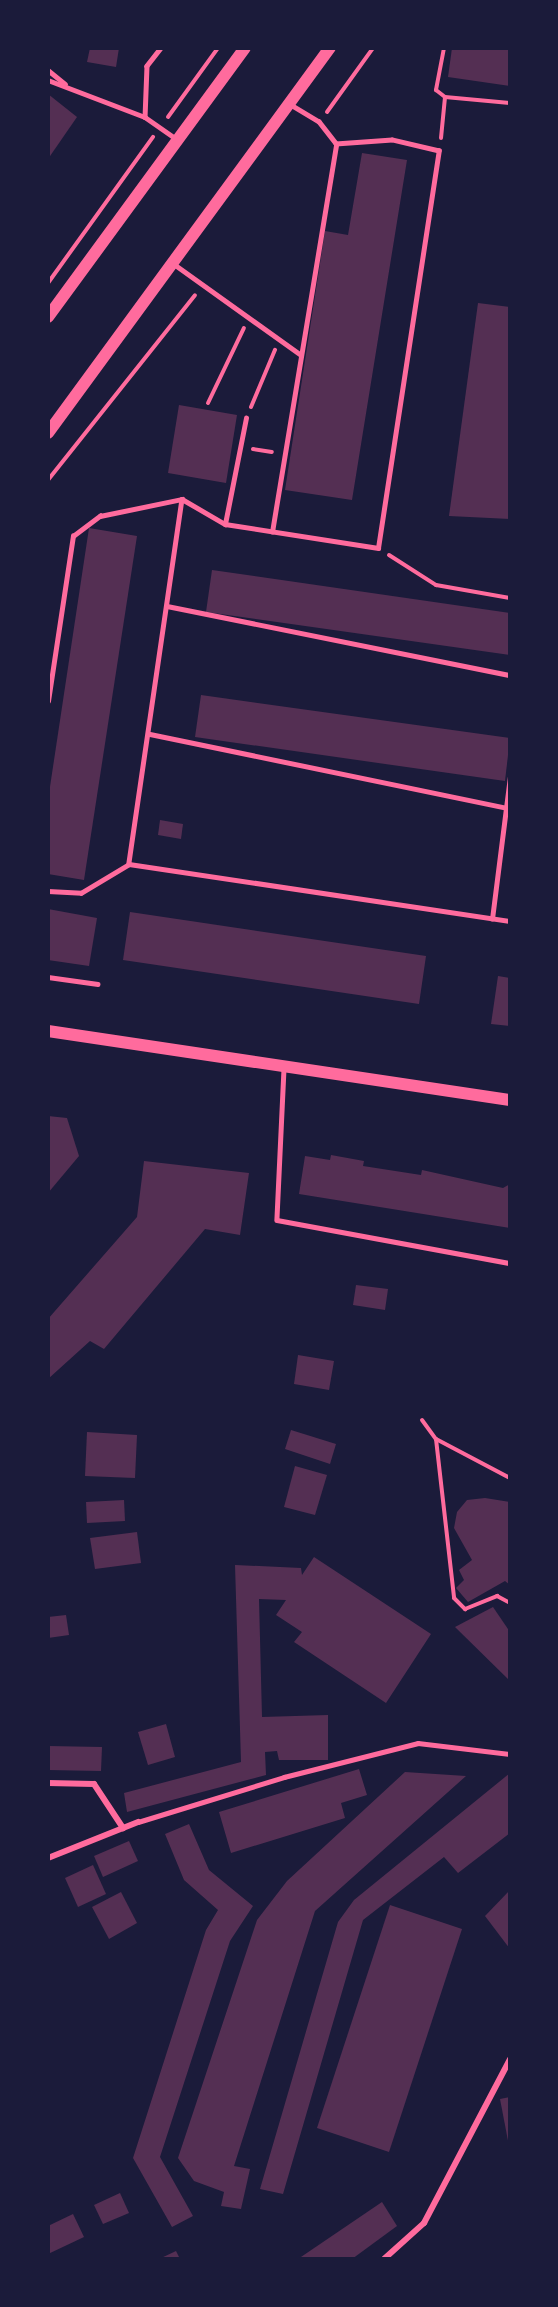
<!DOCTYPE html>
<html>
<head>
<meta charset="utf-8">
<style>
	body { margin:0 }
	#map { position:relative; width:558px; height:2307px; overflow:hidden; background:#1b1b3a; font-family:"Open Sans",sans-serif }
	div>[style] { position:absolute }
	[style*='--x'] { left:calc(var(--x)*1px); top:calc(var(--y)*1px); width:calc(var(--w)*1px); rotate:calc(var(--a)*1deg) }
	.building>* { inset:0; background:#542f53 }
	.path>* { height:4px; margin:-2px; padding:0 2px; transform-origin:2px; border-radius:2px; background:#ff6b9d }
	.service>* { height:4.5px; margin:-2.25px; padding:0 2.25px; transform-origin:2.25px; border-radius:2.25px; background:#ff6b9d }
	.minor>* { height:6px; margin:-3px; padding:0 3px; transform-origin:3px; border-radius:3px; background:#ff6b9d }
	.secondary>* { height:12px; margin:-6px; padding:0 6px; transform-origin:6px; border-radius:6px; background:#ff6b9d }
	span { translate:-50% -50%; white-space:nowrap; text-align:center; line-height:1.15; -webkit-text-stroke:6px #1b1b3a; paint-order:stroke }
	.frame { position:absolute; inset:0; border:50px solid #1b1b3a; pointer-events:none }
</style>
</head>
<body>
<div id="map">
	<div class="building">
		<div style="clip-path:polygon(90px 48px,119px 48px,116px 67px,87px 62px)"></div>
		<div style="clip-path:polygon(452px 48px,510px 48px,510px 86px,448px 77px)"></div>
		<div style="clip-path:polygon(48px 94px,77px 117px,48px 159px)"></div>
		<div style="clip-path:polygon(362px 153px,407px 160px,352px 500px,285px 490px,325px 231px,348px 235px)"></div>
		<div style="clip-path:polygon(478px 303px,510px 307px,510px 519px,449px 516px)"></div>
		<div style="clip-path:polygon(179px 405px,237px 415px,226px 483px,168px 473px)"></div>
		<div style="clip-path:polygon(89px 528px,137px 536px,84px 880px,48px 874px,48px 800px)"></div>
		<div style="clip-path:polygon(212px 570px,510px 613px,510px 655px,206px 612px)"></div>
		<div style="clip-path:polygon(201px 695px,510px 738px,505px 781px,195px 737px)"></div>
		<div style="clip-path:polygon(160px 820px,183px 824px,181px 839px,158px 835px)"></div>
		<div style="clip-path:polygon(48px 909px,97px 918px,89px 966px,48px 960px)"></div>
		<div style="clip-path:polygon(130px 912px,426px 956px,419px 1004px,123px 960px)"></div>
		<div style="clip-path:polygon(498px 976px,510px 978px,510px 1026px,491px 1024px)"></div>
		<div style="clip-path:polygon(48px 1116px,67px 1118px,79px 1156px,48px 1193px)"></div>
		<div style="clip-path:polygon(331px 1155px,364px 1161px,363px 1166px,421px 1175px,422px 1170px,503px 1188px,510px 1184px,510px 1228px,299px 1194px,305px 1156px,330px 1160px)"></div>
		<div style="clip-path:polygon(144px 1161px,249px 1173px,240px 1235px,205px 1229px,104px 1349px,90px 1341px,48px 1379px,48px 1319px,137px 1217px)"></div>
		<div style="clip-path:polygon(356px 1285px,388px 1289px,385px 1310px,353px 1305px)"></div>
		<div style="clip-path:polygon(298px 1355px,334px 1361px,329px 1390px,294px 1384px)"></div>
		<div style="clip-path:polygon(291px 1430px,336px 1444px,330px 1464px,285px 1449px)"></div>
		<div style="clip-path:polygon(87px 1432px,137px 1435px,135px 1478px,85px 1476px)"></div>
		<div style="clip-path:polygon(295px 1466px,327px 1475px,315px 1515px,284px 1507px)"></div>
		<div style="clip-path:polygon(485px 1498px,510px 1502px,510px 1585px,505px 1581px,468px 1602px,456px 1588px,464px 1580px,459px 1570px,472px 1560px,454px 1528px,457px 1512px,467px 1500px)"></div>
		<div style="clip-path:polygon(124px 1500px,125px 1521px,87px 1523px,86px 1502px)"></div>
		<div style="clip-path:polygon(137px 1532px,141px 1563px,95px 1569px,90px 1538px)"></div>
		<div style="clip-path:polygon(314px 1557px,431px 1634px,386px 1703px,294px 1642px,302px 1632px,276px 1615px,286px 1600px,259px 1599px,262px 1717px,328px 1715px,328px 1760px,279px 1760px,277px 1751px,265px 1752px,266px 1775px,127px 1812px,124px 1793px,241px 1762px,235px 1565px,301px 1568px,302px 1575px)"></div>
		<div style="clip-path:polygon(493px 1607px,510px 1632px,510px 1681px,455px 1627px)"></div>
		<div style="clip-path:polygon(66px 1615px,69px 1635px,48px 1638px,48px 1617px)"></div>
		<div style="clip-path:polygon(166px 1724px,175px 1757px,148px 1765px,138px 1732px)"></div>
		<div style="clip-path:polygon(48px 1746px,102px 1747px,101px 1771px,48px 1770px)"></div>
		<div style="clip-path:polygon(359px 1769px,367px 1795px,341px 1803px,345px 1818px,231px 1853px,219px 1812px)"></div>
		<div style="clip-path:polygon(405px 1772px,466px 1776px,315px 1911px,234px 2166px,250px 2169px,241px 2209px,221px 2206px,224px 2192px,194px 2181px,178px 2158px,257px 1920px,287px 1881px)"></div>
		<div style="clip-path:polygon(510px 1773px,510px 1833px,458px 1873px,444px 1857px,363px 1920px,283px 2194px,260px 2189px,338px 1922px,354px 1900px)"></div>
		<div style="clip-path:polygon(189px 1824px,209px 1870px,253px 1906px,230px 1941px,160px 2157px,193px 2216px,172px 2227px,133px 2158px,206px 1930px,218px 1910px,184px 1880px,165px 1834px)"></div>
		<div style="clip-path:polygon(129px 1841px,138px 1861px,103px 1877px,94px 1856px)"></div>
		<div style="clip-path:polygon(93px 1865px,106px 1894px,78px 1907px,65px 1878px)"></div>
		<div style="clip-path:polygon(510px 1890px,510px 1949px,485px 1916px)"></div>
		<div style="clip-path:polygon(121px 1892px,137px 1923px,109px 1939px,92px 1907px)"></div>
		<div style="clip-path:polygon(390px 1905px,462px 1929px,389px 2152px,317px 2128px)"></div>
		<div style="clip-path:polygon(510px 2097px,510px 2146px,509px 2146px,500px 2099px)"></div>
		<div style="clip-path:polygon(120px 2193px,129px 2213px,103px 2224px,94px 2205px)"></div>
		<div style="clip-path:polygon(382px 2202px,397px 2226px,352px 2259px,298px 2259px)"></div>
		<div style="clip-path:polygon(73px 2214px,84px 2237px,48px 2254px,48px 2226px)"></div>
		<div style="clip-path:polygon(176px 2251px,180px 2259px,159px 2259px)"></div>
	</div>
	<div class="path">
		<div style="--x:444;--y:48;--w:43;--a:100.8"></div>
		<div style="--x:436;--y:90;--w:11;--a:38"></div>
		<div style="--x:327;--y:112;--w:79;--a:-54.3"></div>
		<div style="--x:168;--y:117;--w:85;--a:-54.1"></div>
		<div style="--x:441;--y:138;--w:41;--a:-84.4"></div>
		<div style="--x:445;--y:97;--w:65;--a:5.3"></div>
		<div style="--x:48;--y:283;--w:180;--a:-54.3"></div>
		<div style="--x:208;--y:403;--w:83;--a:-64.4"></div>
		<div style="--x:251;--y:407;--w:62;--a:-67.2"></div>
		<div style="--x:253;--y:449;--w:19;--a:9"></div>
		<div style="--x:48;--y:480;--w:236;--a:-51.5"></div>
		<div style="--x:389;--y:555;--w:56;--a:32.6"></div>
		<div style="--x:436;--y:585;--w:75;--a:10"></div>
		<div style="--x:422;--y:1420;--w:24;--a:54"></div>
		<div style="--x:436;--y:1439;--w:84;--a:27.8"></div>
		<div style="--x:436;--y:1439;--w:160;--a:83.5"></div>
		<div style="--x:454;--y:1598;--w:16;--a:45"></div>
		<div style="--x:465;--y:1609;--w:35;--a:-22"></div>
		<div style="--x:497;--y:1596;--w:15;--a:28"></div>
	</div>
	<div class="service">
		<div style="--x:161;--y:48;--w:23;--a:128"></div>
		<div style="--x:147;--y:66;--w:51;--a:92.2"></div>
		<div style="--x:145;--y:117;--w:38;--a:35"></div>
		<div style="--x:48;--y:70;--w:22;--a:39"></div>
		<div style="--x:48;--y:80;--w:104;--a:20.9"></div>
		<div style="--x:174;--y:264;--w:156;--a:35.6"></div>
		<div style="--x:182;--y:499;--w:369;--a:98.3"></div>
		<div style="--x:129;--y:864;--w:385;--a:8.5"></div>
		<div style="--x:225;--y:524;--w:108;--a:-78.8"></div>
		<div style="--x:272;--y:532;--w:393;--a:-80.6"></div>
		<div style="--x:167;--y:606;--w:350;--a:11.4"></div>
		<div style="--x:48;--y:701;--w:167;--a:-81.4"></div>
		<div style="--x:73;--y:536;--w:34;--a:-37"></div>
		<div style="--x:100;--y:516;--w:84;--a:-11.7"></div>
		<div style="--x:182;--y:499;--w:50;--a:30.2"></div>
		<div style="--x:225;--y:524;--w:155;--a:8.9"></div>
		<div style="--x:378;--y:548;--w:402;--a:-81.3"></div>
		<div style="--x:439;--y:151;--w:48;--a:-166.8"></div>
		<div style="--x:392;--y:140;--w:56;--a:175.9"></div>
		<div style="--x:336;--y:144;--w:28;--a:-128"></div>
		<div style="--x:319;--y:122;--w:33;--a:-149"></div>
		<div style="--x:150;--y:734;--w:364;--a:11.7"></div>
		<div style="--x:48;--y:891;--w:33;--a:3"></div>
		<div style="--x:81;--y:893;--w:56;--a:-31.1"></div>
		<div style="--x:492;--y:919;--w:144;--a:-82.8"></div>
		<div style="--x:48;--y:977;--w:50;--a:8"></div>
		<div style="--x:284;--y:1069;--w:151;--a:92.7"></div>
		<div style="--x:277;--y:1220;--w:237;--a:10.5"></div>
		<div style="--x:138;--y:1822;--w:153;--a:-17.1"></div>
		<div style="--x:284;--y:1777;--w:138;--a:-14.2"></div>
		<div style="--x:418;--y:1743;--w:93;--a:6.8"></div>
	</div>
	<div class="minor">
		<div style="--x:48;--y:1783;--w:46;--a:1.2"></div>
		<div style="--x:94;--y:1784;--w:53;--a:56.6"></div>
		<div style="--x:48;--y:1858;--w:97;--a:-21.8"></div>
		<div style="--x:384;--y:2259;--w:54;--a:-42"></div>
		<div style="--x:424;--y:2223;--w:185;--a:-62.3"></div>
	</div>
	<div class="secondary">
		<div style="--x:48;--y:317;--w:333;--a:-53.8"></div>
		<div style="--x:48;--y:433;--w:477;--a:-53.8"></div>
		<div style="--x:48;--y:1031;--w:467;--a:8.5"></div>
	</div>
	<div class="frame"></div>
</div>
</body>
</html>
